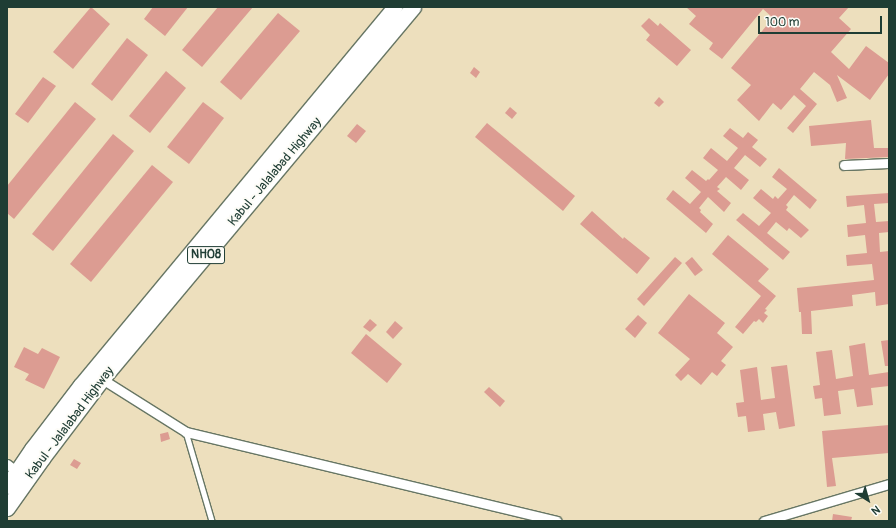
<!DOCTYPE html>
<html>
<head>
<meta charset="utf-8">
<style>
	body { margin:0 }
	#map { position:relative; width:896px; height:528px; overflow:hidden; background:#eddfbd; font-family:Pangolin,sans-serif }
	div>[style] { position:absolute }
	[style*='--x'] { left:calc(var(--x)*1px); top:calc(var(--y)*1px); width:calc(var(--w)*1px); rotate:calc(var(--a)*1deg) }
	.building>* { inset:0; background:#dc9c92 }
	.roads { filter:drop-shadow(1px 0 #677664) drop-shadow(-1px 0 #677664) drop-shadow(0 1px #677664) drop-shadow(0 -1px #677664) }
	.service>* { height:4.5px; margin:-2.25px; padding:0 2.25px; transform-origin:2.25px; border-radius:2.25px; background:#fff }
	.minor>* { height:9px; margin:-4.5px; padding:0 4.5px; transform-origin:4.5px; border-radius:4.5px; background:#fff }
	.trunk>* { height:15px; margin:-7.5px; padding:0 7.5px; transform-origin:7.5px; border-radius:7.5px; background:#fff }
	span { translate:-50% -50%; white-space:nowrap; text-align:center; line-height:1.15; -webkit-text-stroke:4px #fdfcf7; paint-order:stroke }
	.shield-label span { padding:1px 3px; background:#fdfcf7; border:1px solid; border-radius:3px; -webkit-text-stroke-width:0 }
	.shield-label { font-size:12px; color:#1f3d34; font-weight:700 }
	.street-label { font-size:13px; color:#1f3d34 }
	.frame { position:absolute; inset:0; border:8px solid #1f3d34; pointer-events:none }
	.north { position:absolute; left:848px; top:480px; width:40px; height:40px; -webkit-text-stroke:3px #fdfcf7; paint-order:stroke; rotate:143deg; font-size:11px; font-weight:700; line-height:16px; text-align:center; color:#1f3d34 }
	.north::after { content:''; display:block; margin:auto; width:14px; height:18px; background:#1f3d34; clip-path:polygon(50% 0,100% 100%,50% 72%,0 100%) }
	.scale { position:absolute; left:758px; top:16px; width:124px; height:18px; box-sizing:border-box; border:2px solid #1f3d34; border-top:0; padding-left:5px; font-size:12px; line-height:14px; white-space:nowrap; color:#1f3d34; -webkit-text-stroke:3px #fdfcf7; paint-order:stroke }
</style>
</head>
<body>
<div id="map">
	<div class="building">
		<div style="clip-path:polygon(91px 7px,110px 24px,73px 69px,53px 52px)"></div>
		<div style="clip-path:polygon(153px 7px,188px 7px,165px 36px,144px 19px)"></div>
		<div style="clip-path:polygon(218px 7px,253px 7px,202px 67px,182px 50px)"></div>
		<div style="clip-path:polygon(686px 7px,849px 7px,839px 18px,851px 29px,831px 52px,849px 69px,866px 46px,889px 63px,889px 74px,870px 100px,837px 75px,847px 98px,837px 102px,830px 85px,814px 72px,800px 89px,817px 104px,793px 133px,787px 128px,806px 106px,794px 95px,781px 110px,773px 103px,759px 121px,737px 100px,751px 85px,731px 68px,773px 18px,763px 9px,722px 59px,709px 49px,713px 43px,689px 24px,696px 16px)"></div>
		<div style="clip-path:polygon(278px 13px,300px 31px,241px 100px,220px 82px)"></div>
		<div style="clip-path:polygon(649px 18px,658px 26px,660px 23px,691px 50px,677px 66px,646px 40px,650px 35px,641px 26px)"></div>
		<div style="clip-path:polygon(127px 38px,148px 55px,112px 101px,91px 84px)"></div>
		<div style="clip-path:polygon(474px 67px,480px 72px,476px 78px,470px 73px)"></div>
		<div style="clip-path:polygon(166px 71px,186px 88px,150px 133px,129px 116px)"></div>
		<div style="clip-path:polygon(43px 77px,56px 86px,28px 123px,15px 114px)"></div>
		<div style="clip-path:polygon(659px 97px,664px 102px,659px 107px,654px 103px)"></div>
		<div style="clip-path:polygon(75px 102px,96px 119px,14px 219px,7px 213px,7px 186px)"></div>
		<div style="clip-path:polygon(203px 102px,224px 118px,189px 164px,167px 147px)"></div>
		<div style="clip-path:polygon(510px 107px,517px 113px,512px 119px,505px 113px)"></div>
		<div style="clip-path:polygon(871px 120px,874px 148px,889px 148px,889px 157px,845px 159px,846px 143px,811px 146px,809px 126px)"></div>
		<div style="clip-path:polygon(487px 123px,575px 196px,563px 211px,475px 137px)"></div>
		<div style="clip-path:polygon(357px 124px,366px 131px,356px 143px,347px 136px)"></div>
		<div style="clip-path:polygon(730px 128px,743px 138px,748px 132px,758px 140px,752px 147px,767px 159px,760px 167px,745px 155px,734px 168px,749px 180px,741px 190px,726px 177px,717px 187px,720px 189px,717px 191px,731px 203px,724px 212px,708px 197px,699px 208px,701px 210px,700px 212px,713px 224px,706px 233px,666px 199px,673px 190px,690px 204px,701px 192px,685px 178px,692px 170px,706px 181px,708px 179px,709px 180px,718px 170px,703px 158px,711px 148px,727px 161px,738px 148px,723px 136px)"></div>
		<div style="clip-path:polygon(113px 134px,134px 151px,53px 251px,32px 234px)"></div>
		<div style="clip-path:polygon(152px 165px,173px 182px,91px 282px,70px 264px)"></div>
		<div style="clip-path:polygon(779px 168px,817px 200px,810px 209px,794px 195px,786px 205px,788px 207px,786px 210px,809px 230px,801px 238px,789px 228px,787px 231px,776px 222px,767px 233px,790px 252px,783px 260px,736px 220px,743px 213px,759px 226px,771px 213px,753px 198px,761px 189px,773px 199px,775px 196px,778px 199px,787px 189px,772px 177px)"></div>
		<div style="clip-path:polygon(889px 193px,889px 203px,874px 204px,876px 222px,889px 221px,889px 232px,879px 233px,880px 252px,889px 251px,889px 304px,876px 306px,875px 292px,852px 295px,853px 306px,811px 311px,812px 334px,802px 334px,801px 312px,799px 312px,797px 288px,874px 280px,872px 264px,847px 266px,846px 255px,867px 253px,865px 235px,848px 237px,847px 225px,866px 223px,864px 205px,847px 207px,846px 196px)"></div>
		<div style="clip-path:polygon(592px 211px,623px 239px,624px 237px,650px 258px,637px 274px,580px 224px)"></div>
		<div style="clip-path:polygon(728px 235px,769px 269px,758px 281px,776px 296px,765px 309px,767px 310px,764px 313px,768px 316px,763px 323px,759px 319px,756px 322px,754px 321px,743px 334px,735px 327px,761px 296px,712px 254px)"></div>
		<div style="clip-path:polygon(675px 257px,682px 263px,644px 306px,637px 299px)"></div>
		<div style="clip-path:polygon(692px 257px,703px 270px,695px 276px,685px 263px)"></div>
		<div style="clip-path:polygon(689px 294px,725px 323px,717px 333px,733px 347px,721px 361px,726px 365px,717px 376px,712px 372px,701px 385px,688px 374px,681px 381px,675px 375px,690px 359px,658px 333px)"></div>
		<div style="clip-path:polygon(638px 315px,647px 323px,635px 338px,625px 329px)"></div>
		<div style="clip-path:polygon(370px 319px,377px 325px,370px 332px,363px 327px)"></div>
		<div style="clip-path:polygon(395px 321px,403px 328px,393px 339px,386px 332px)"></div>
		<div style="clip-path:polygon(366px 334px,402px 364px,387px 383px,351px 353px)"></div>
		<div style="clip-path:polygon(889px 340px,889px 366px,885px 366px,881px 341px)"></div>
		<div style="clip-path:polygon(865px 343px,869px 375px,889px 372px,889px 386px,871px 388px,873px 405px,857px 407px,854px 389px,838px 391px,841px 414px,824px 416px,822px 398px,815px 399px,813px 386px,820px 385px,816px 352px,832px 350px,836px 379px,853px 376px,849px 346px)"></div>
		<div style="clip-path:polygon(24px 347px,38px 354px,42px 348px,60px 357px,44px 389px,25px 380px,29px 374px,14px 367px)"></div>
		<div style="clip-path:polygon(787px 365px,795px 426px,779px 429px,776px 412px,763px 414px,765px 430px,748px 432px,746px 416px,738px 417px,736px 403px,744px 402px,740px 370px,757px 367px,761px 400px,775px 398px,771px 367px)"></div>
		<div style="clip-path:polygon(489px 387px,505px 401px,500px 407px,484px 392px)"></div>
		<div style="clip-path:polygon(889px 425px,889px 453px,832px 458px,836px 486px,827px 487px,822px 431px)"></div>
		<div style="clip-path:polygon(168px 432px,170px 439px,161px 442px,160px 434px)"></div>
		<div style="clip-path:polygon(74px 459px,81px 463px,77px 469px,70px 465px)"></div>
		<div style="clip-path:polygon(833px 514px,852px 517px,851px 521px,832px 521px)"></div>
	</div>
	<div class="roads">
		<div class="service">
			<div style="--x:186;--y:432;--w:93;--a:73.7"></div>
		</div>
		<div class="minor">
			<div style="--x:844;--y:165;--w:45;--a:-2.5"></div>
			<div style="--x:102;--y:379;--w:99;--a:32.2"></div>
			<div style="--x:186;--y:432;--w:381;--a:13.5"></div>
			<div style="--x:7;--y:464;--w:11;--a:38"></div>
			<div style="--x:764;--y:521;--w:130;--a:-16.5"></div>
		</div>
		<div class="trunk">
			<div style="--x:7;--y:486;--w:45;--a:-56"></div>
			<div style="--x:32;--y:449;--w:81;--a:-52.6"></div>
			<div style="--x:81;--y:385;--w:491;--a:-50.3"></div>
			<div style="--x:7;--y:508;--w:62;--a:-54.8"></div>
			<div style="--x:43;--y:457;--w:98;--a:-52.9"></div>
			<div style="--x:102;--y:379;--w:485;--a:-50.1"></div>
		</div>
	</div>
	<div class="shield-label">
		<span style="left:206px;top:255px">NH08</span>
	</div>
	<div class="street-label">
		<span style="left:275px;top:172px;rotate:-50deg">Kabul - Jalalabad Highway</span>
		<span style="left:70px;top:423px;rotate:-53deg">Kabul - Jalalabad Highway</span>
	</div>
	<div class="frame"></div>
	<div class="north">N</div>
	<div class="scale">100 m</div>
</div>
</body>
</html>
